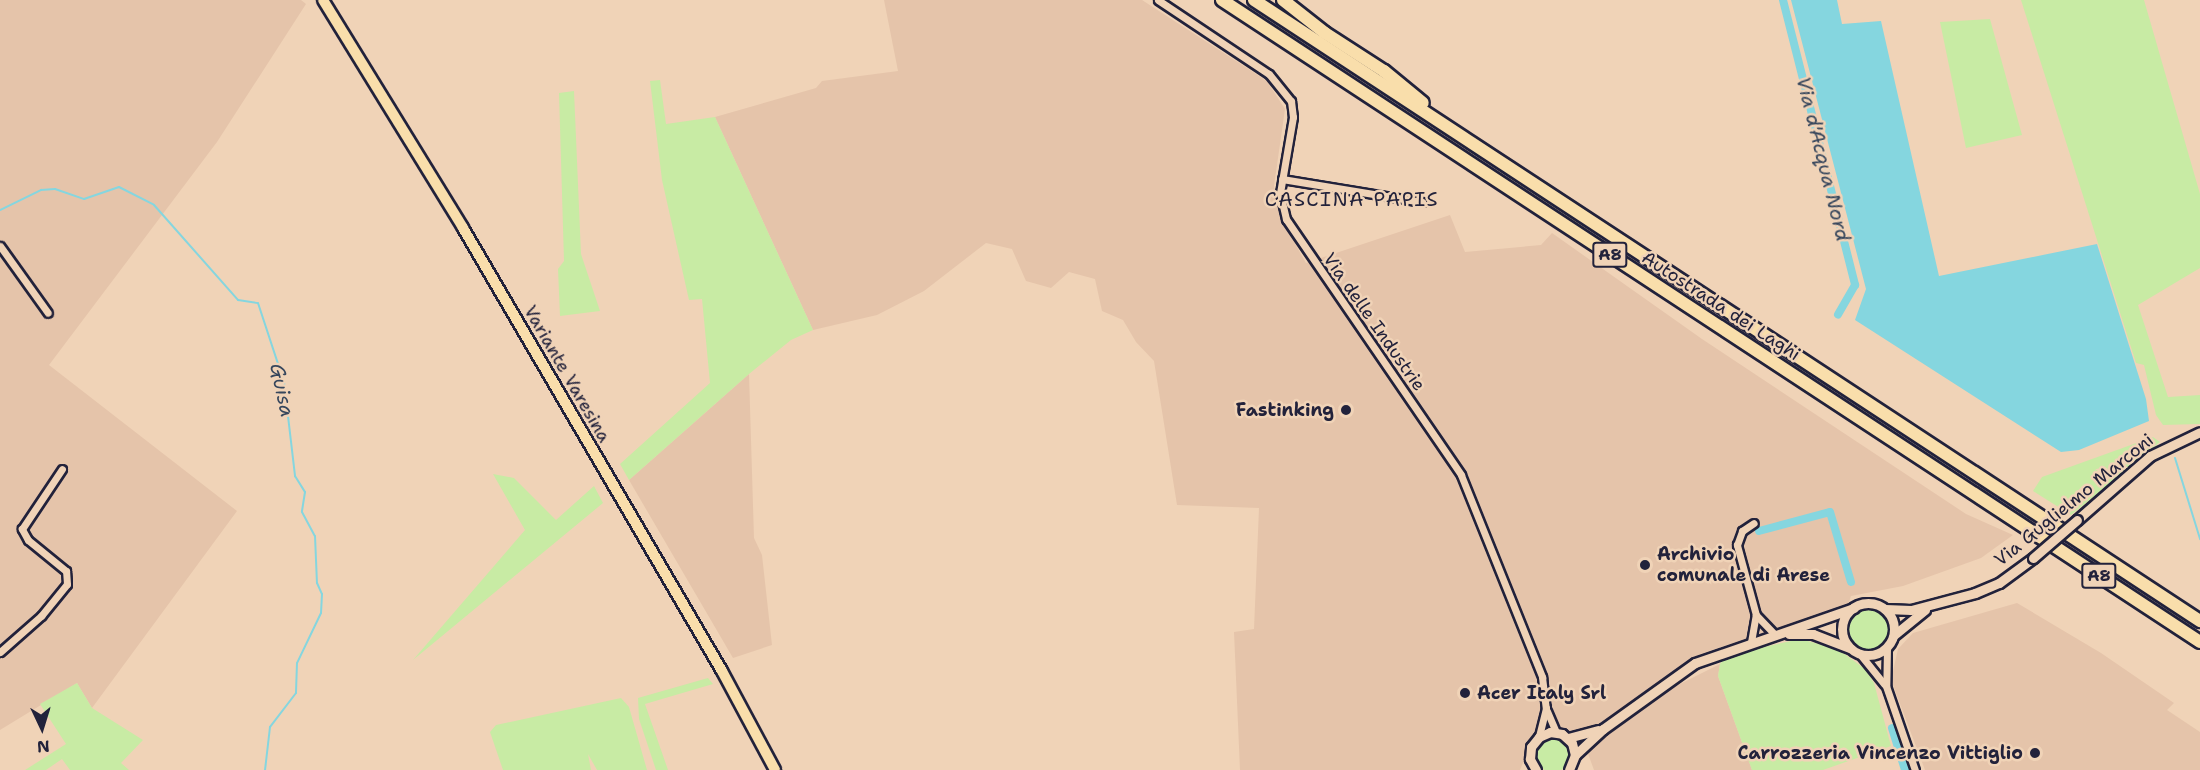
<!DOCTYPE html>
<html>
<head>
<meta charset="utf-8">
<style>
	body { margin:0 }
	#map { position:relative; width:2200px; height:770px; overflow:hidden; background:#f0d3b7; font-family:"Shantell Sans",sans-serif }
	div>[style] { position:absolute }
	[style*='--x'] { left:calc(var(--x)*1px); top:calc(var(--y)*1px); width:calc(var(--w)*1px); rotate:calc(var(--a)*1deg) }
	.built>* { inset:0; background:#e5c4aa }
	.green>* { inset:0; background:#c8eba4 }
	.round { border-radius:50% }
	.water>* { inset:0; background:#85d6df }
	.stream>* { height:2px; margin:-1px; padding:0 1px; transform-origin:1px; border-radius:1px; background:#85d6df }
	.canal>* { height:8px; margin:-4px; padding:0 4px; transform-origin:4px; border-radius:4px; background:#85d6df }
	.roads { filter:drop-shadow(2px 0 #22223b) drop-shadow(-2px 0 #22223b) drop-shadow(0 2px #22223b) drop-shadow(0 -2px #22223b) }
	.street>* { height:7px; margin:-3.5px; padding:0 3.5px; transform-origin:3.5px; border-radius:3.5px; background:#f0d3b7 }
	.secondary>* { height:9px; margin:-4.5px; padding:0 4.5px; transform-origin:4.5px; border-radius:4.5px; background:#f0d3b7 }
	.secondary>.ring { margin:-4.5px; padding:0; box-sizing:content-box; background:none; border:9px solid #f0d3b7; border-radius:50% }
	.primary>* { height:10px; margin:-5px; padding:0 5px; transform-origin:5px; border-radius:5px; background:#f9deab }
	.highway>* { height:12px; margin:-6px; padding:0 6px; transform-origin:6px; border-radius:6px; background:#f9deab }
	.bridges { filter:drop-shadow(2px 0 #22223b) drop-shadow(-2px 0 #22223b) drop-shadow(0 2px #22223b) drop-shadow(0 -2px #22223b) }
	.secondary-bridge>* { height:9px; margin:-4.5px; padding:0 4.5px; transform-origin:4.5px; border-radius:4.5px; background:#f0d3b7 }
	.dots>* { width:16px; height:16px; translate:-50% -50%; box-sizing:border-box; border:3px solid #f0d3b7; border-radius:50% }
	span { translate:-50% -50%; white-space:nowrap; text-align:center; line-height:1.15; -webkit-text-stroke:5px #f0d3b7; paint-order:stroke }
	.shield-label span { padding:2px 4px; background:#f0d3b7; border:2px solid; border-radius:4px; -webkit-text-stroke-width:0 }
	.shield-label { font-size:16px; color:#22223b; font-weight:700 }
	.street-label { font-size:18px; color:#22223b }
	.poi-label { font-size:18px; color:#22223b; font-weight:700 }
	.right { translate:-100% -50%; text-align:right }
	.left { translate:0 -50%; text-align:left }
	.water-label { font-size:20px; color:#36465c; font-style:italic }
	.neighbourhood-label { font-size:20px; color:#22223b; letter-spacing:1.5px }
	.north { position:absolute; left:12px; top:698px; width:60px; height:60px; -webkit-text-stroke:4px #f0d3b7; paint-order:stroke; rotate:176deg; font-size:16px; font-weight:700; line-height:24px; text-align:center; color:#22223b }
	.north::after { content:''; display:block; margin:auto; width:21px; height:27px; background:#22223b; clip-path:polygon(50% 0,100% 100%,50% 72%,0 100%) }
</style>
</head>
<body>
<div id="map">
	<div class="built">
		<div style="clip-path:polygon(0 0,301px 0,306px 4px,217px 142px,49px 365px,237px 511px,92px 708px,77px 683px,0 730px)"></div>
		<div style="clip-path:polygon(884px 0,1142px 0,1267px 81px,1285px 109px,1274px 186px,1281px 219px,1306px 263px,1450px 215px,1465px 252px,1541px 245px,1552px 233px,1702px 339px,1966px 514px,2013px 535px,1981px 558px,1903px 586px,1851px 596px,1848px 605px,1700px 654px,1601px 726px,1569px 734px,1552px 729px,1527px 753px,1520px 770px,1240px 770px,1234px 632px,1254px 629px,1259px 508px,1177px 505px,1154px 361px,1136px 342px,1123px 320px,1102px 311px,1095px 279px,1069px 272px,1051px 288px,1026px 281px,1012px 249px,986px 243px,924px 291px,877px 315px,813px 330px,715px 117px,816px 88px,822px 81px,898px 71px)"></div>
		<div style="clip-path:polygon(749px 374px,754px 538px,762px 555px,772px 645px,733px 658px,629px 480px)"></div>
		<div style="clip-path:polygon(2017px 603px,2101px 653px,2174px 703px,2167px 710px,2200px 732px,2200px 770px,1925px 770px,1891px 680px,1898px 649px,1913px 633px)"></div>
		<div style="clip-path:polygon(1720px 664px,1718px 676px,1752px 770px,1594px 770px,1587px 751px,1609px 732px,1676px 686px)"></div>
	</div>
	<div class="green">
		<div style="clip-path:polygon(2021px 0,2144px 0,2200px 194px,2200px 268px,2138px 305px,2168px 397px,2200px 395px,2200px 424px,2163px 425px,2156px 415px,2144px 365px,2136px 363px)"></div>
		<div style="clip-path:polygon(1990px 19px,2022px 135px,1966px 148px,1940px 22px)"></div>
		<div style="clip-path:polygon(660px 80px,666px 124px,715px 117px,813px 330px,791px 340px,749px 374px,629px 480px,620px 464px,710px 383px,702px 299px,689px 300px,662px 180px,650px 81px)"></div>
		<div style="clip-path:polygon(574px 91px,581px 254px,600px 311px,560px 316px,558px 269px,564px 261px,559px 93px)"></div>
		<div style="clip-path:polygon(2153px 437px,2160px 442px,2071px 515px,2033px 491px,2042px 477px)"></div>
		<div style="clip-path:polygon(493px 474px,514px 478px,556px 520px,594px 486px,603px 503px,413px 660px,525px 530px)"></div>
		<div class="round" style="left:1849px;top:610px;width:40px;height:40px"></div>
		<div style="clip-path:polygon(1800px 639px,1838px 649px,1865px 669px,1874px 683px,1891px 746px,1823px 770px,1752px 770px,1718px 676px,1720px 664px,1727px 655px)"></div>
		<div style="clip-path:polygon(708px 678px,713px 684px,645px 704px,668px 770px,656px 770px,639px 719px,638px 698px)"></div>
		<div style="clip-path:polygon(77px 683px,92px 708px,143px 740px,121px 763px,129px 770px,70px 770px,62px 759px,46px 770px,25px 770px,66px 744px,40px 704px)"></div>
		<div style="clip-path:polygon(621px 698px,629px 707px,647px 770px,597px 770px,588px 754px,591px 770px,503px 770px,490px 732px,496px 725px)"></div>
		<div class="round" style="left:1535px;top:736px;width:36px;height:36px"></div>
	</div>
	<div class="water">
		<div style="clip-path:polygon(1791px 0,1837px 0,1842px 24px,1881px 21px,1939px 276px,2097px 244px,2146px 399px,2149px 421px,2079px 450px,2061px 452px,1855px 320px,1866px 289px)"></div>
	</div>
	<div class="stream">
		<div style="--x:0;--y:210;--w:46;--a:-26"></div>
		<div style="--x:41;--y:190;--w:14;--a:-4"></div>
		<div style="--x:55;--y:189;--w:31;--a:19"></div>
		<div style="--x:84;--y:199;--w:37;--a:-19"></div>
		<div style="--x:119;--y:187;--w:39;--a:27"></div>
		<div style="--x:154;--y:205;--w:127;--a:48.5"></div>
		<div style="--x:238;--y:300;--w:20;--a:9"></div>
		<div style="--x:258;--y:303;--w:83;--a:71.8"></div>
		<div style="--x:284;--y:382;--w:95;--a:83.3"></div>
		<div style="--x:295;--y:476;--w:19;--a:58"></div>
		<div style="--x:305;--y:492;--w:20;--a:99"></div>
		<div style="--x:302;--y:512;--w:27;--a:62"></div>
		<div style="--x:315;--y:536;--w:47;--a:87.6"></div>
		<div style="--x:317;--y:583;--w:12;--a:66"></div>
		<div style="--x:322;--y:594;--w:19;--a:93"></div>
		<div style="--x:321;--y:613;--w:55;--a:115.6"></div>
		<div style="--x:297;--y:663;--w:30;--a:92"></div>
		<div style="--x:296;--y:693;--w:43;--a:127.4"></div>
		<div style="--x:270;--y:727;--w:43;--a:96.6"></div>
		<div style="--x:2175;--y:458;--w:85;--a:72.8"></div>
	</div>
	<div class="canal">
		<div style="--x:1783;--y:0;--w:294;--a:75.8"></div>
		<div style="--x:1855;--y:285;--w:34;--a:120"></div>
		<div style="--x:1759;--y:531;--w:73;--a:-15"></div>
		<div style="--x:1830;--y:512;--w:73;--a:73.3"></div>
		<div style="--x:1892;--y:728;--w:44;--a:72.8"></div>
	</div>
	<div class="roads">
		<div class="street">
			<div style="--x:1158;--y:0;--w:133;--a:33.7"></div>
			<div style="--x:1269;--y:74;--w:35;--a:51"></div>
			<div style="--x:1291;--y:101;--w:16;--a:83"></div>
			<div style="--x:1293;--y:117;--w:77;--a:99.7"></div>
			<div style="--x:1280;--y:193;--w:27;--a:77"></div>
			<div style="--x:1286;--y:219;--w:310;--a:55.6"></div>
			<div style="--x:1461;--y:475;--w:218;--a:68.1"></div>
			<div style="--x:1542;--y:677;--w:31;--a:83"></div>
			<div style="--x:1546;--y:708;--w:30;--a:104"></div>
			<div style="--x:1282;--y:179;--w:142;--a:9.3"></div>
			<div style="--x:0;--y:246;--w:82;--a:54.4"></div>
			<div style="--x:1756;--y:615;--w:28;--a:46"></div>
			<div style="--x:1751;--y:642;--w:27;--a:-80"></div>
			<div style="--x:1756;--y:615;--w:73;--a:-105.2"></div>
			<div style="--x:1737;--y:545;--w:15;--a:-70"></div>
			<div style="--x:1742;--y:531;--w:14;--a:-34"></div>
			<div style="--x:1887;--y:647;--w:39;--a:91"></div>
			<div style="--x:1886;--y:686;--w:89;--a:71"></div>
			<div style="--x:0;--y:652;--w:55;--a:-41.3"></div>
			<div style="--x:41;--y:616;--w:41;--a:-50.9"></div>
			<div style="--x:67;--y:584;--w:13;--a:-94"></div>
			<div style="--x:66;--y:571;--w:49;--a:-140.8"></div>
			<div style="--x:28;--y:540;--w:13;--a:-119"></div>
			<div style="--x:22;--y:529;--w:72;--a:-56.3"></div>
			<div style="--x:1859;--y:653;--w:40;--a:51"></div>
			<div style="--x:1547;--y:711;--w:23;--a:67"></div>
		</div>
		<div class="secondary">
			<div style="--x:2077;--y:520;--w:97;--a:-41.2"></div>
			<div style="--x:2150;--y:456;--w:55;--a:-25.6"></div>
			<div class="ring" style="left:1842px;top:603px;width:43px;height:43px"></div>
			<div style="--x:1885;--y:609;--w:26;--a:2"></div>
			<div style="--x:1911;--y:610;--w:66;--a:-14.9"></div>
			<div style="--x:1975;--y:593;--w:26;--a:-23"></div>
			<div style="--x:1999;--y:583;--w:42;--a:-36.3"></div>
			<div style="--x:1789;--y:634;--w:24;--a:0"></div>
			<div style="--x:1813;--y:634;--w:40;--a:21"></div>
			<div style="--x:1894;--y:635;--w:40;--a:-39"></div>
			<div style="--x:1568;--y:738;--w:31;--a:-15"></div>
			<div style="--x:1575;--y:755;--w:38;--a:-43"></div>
			<div style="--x:1603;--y:729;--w:113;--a:-35.7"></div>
			<div style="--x:1695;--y:663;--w:168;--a:-19.1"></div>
			<div style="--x:1536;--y:770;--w:13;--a:-119"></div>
			<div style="--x:1530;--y:759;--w:12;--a:-85"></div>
			<div style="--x:1531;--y:747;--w:13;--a:-51"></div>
			<div style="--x:1539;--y:737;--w:12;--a:-24"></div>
			<div style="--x:1550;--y:732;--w:12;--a:9"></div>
			<div style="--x:1562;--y:734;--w:13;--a:42"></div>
			<div style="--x:1572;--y:743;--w:12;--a:76"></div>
			<div style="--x:1575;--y:755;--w:16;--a:112"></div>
		</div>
		<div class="primary">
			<div style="--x:323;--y:0;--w:268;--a:58.4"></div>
			<div style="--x:463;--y:228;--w:513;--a:59.69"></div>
			<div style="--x:722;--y:671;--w:112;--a:61.8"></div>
		</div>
		<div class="highway">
			<div style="--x:1222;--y:0;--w:1170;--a:33.28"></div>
			<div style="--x:1254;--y:0;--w:1132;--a:33.28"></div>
			<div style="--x:1283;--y:0;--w:53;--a:38.2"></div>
			<div style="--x:1325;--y:33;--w:70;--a:32.8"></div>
			<div style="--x:1384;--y:71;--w:50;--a:39.4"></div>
		</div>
	</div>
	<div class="bridges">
		<div class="secondary-bridge">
			<div style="--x:2033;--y:558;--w:58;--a:-40.8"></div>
		</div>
	</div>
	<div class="dots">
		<div style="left:1346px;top:410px;background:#22223b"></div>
		<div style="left:1645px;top:565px;background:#22223b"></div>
		<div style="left:1465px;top:693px;background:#22223b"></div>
		<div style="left:2035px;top:753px;background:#22223b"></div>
	</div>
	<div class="shield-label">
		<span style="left:1610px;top:255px">A8</span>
		<span style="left:2099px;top:576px">A8</span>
	</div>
	<div class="street-label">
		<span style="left:1721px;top:306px;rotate:33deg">Autostrada dei Laghi</span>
		<span style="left:1374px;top:322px;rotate:55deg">Via delle Industrie</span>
		<span style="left:567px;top:374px;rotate:60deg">Variante Varesina</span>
		<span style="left:2074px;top:500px;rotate:-39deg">Via Guglielmo Marconi</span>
	</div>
	<div class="poi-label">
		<span class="right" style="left:1334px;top:410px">Fastinking</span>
		<span class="left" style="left:1657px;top:565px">Archivio<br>comunale di Arese</span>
		<span class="left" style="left:1477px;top:693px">Acer Italy Srl</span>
		<span class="right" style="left:2023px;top:753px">Carrozzeria Vincenzo Vittiglio</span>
	</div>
	<div class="water-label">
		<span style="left:1823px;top:159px;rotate:76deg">Via d'Acqua Nord</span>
		<span style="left:282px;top:390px;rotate:78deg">Guisa</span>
	</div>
	<div class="neighbourhood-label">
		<span style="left:1352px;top:199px">CASCINA PAPIS</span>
	</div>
	<div class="north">N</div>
</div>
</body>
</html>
